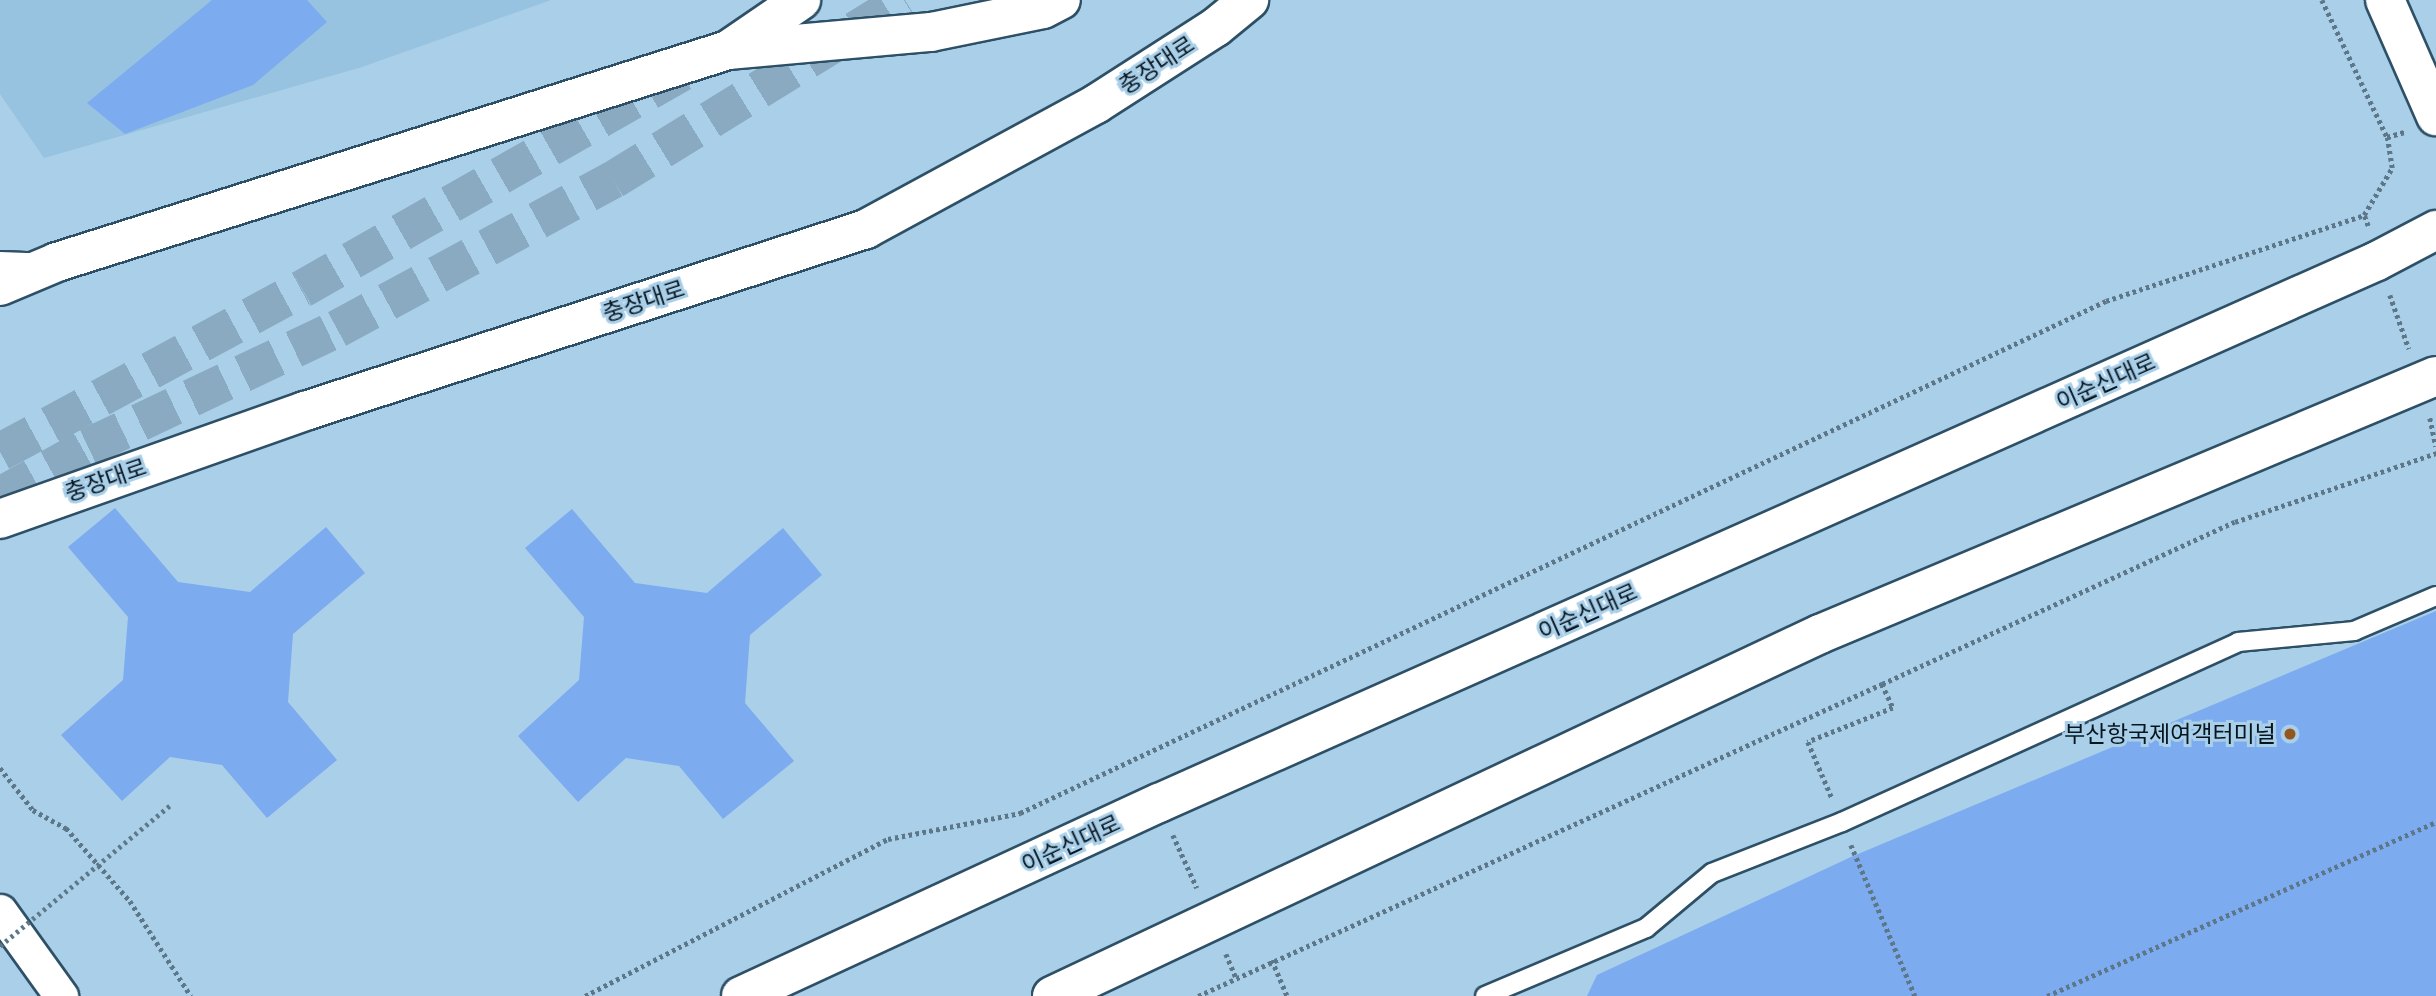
<!DOCTYPE html>
<html>
<head>
<meta charset="utf-8">
<style>
	body { margin:0 }
	#map { position:relative; width:2436px; height:996px; overflow:hidden; background:#a9cfe9; font-family:Montserrat,"Noto Sans KR",sans-serif }
	div>[style] { position:absolute }
	[style*='--x'] { left:calc(var(--x)*1px); top:calc(var(--y)*1px); width:calc(var(--w)*1px); rotate:calc(var(--a)*1deg) }
	.built>* { inset:0; background:#97c3e1 }
	.building>* { inset:0; background:#7dabef }
	.secondary-tunnel>* { height:38px; margin-top:-19px; transform-origin:0; background:repeating-linear-gradient(90deg,#89aac0 0 38px,transparent 0 57px) }
	.path>* { height:4.5px; margin-top:-2.25px; transform-origin:0; background:repeating-linear-gradient(90deg,#5d7789 0 3.5px,transparent 0 7px) }
	.roads { filter:drop-shadow(2px 0 #2e5066) drop-shadow(-2px 0 #2e5066) drop-shadow(0 2px #2e5066) drop-shadow(0 -2px #2e5066) }
	.lane>* { height:18px; margin:-9px; padding:0 9px; transform-origin:9px; border-radius:9px; background:#fff }
	.street>* { height:33px; margin:-16.5px; padding:0 16.5px; transform-origin:16.5px; border-radius:16.5px; background:#fff }
	.secondary>* { height:38px; margin:-19px; padding:0 19px; transform-origin:19px; border-radius:19px; background:#fff }
	.path-bridge>* { height:4.5px; margin-top:-2.25px; transform-origin:0; background:repeating-linear-gradient(90deg,#5d7789 0 3.5px,transparent 0 7px) }
	.dots>* { width:19px; height:19px; translate:-50% -50%; box-sizing:border-box; border:4px solid #a9cfe9; border-radius:50% }
	span { translate:-50% -50%; white-space:nowrap; text-align:center; line-height:1.15; -webkit-text-stroke:6px #a9cfe9; paint-order:stroke }
	.street-label { font-size:23px; color:#07151e }
	.poi-label { font-size:23px; color:#07151e }
	.right { translate:-100% -50%; text-align:right }
</style>
</head>
<body>
<div id="map">
	<div class="built">
		<div style="clip-path:polygon(0 0,551px 0,362px 67px,44px 158px,0 94px)"></div>
	</div>
	<div class="building">
		<div style="clip-path:polygon(212px 0,307px 0,327px 22px,253px 85px,125px 134px,87px 103px)"></div>
		<div style="clip-path:polygon(115px 508px,178px 582px,250px 592px,326px 527px,365px 573px,293px 634px,288px 702px,337px 760px,267px 818px,222px 765px,170px 757px,122px 801px,61px 735px,123px 680px,128px 617px,68px 547px)"></div>
		<div style="clip-path:polygon(572px 509px,635px 583px,707px 593px,783px 528px,822px 575px,750px 635px,745px 703px,794px 761px,723px 819px,679px 766px,626px 758px,578px 802px,518px 736px,579px 680px,584px 617px,525px 548px)"></div>
		<div style="clip-path:polygon(2436px 611px,2436px 996px,1587px 996px,1597px 975px,1851px 857px)"></div>
	</div>
	<div class="secondary-tunnel">
		<div style="--x:0;--y:452;--w:343;--a:-28.4"></div>
		<div style="--x:302;--y:289;--w:438;--a:-29.7"></div>
		<div style="--x:0;--y:496;--w:101;--a:-29.1"></div>
		<div style="--x:88;--y:447;--w:276;--a:-25.4"></div>
		<div style="--x:337;--y:329;--w:314;--a:-28.4"></div>
		<div style="--x:613;--y:180;--w:343;--a:-31.7"></div>
	</div>
	<div class="path">
		<div style="--x:2322;--y:0;--w:152;--a:64.6"></div>
		<div style="--x:2368;--y:226;--w:12;--a:-110"></div>
		<div style="--x:2364;--y:215;--w:55;--a:-59.2"></div>
		<div style="--x:2392;--y:168;--w:31;--a:-99"></div>
		<div style="--x:2387;--y:137;--w:19;--a:-16"></div>
		<div style="--x:2390;--y:295;--w:57;--a:70.6"></div>
		<div style="--x:2430;--y:418;--w:29;--a:78"></div>
		<div style="--x:1882;--y:684;--w:388;--a:-24.7"></div>
		<div style="--x:2235;--y:522;--w:213;--a:-18.9"></div>
		<div style="--x:0;--y:768;--w:53;--a:51.8"></div>
		<div style="--x:33;--y:810;--w:38;--a:29"></div>
		<div style="--x:66;--y:828;--w:97;--a:48.8"></div>
		<div style="--x:130;--y:901;--w:113;--a:57.3"></div>
		<div style="--x:1173;--y:835;--w:58;--a:65.6"></div>
		<div style="--x:1851;--y:845;--w:164;--a:67"></div>
		<div style="--x:1226;--y:954;--w:25;--a:67"></div>
		<div style="--x:1272;--y:960;--w:39;--a:67"></div>
		<div style="--x:585;--y:996;--w:341;--a:-27.4"></div>
		<div style="--x:888;--y:839;--w:135;--a:-11.1"></div>
		<div style="--x:1020;--y:813;--w:1201;--a:-25.24"></div>
		<div style="--x:2106;--y:301;--w:272;--a:-18.4"></div>
		<div style="--x:1198;--y:996;--w:752;--a:-24.52"></div>
		<div style="--x:1882;--y:684;--w:26;--a:65"></div>
		<div style="--x:1893;--y:708;--w:92;--a:158.2"></div>
		<div style="--x:1808;--y:742;--w:61;--a:66.8"></div>
		<div style="--x:2047;--y:996;--w:426;--a:-24.1"></div>
	</div>
	<div class="roads">
		<div class="lane">
			<div style="--x:0;--y:261;--w:33;--a:2"></div>
			<div style="--x:1485;--y:996;--w:175;--a:-22.9"></div>
			<div style="--x:1646;--y:928;--w:86;--a:-39.8"></div>
			<div style="--x:1712;--y:873;--w:140;--a:-21.4"></div>
			<div style="--x:1842;--y:822;--w:435;--a:-24.4"></div>
			<div style="--x:2238;--y:642;--w:117;--a:-5.4"></div>
			<div style="--x:2354;--y:631;--w:89;--a:-23.1"></div>
		</div>
		<div class="street">
			<div style="--x:0;--y:911;--w:105;--a:54.3"></div>
		</div>
		<div class="secondary">
			<div style="--x:2385;--y:0;--w:127;--a:66.3"></div>
			<div style="--x:731;--y:48;--w:85;--a:-34.4"></div>
			<div style="--x:0;--y:286;--w:62;--a:-22.8"></div>
			<div style="--x:57;--y:262;--w:704;--a:-17.53"></div>
			<div style="--x:728;--y:50;--w:204;--a:-5.1"></div>
			<div style="--x:931;--y:32;--w:114;--a:-11.6"></div>
			<div style="--x:1043;--y:9;--w:20;--a:-27"></div>
			<div style="--x:0;--y:519;--w:324;--a:-19.5"></div>
			<div style="--x:305;--y:411;--w:590;--a:-17.97"></div>
			<div style="--x:866;--y:229;--w:262;--a:-28.5"></div>
			<div style="--x:1096;--y:104;--w:143;--a:-32.7"></div>
			<div style="--x:1216;--y:27;--w:43;--a:-39.3"></div>
			<div style="--x:741;--y:996;--w:460;--a:-24.8"></div>
			<div style="--x:1159;--y:803;--w:1333;--a:-23.99"></div>
			<div style="--x:2377;--y:261;--w:67;--a:-27.7"></div>
			<div style="--x:1052;--y:996;--w:849;--a:-25.24"></div>
			<div style="--x:1820;--y:634;--w:668;--a:-22.73"></div>
		</div>
	</div>
	<div class="path-bridge">
		<div style="--x:0;--y:946;--w:224;--a:-39.6"></div>
	</div>
	<div class="dots">
		<div style="left:2290px;top:734px;background:#95561d"></div>
	</div>
	<div class="street-label">
		<span style="left:1157px;top:65px;rotate:-33deg">충장대로</span>
		<span style="left:644px;top:301px;rotate:-18deg">충장대로</span>
		<span style="left:2106px;top:382px;rotate:-24deg">이순신대로</span>
		<span style="left:106px;top:480px;rotate:-19deg">충장대로</span>
		<span style="left:1588px;top:612px;rotate:-24deg">이순신대로</span>
		<span style="left:1071px;top:844px;rotate:-25deg">이순신대로</span>
	</div>
	<div class="poi-label">
		<span class="right" style="left:2276px;top:734px">부산항국제여객터미널</span>
	</div>
</div>
</body>
</html>
